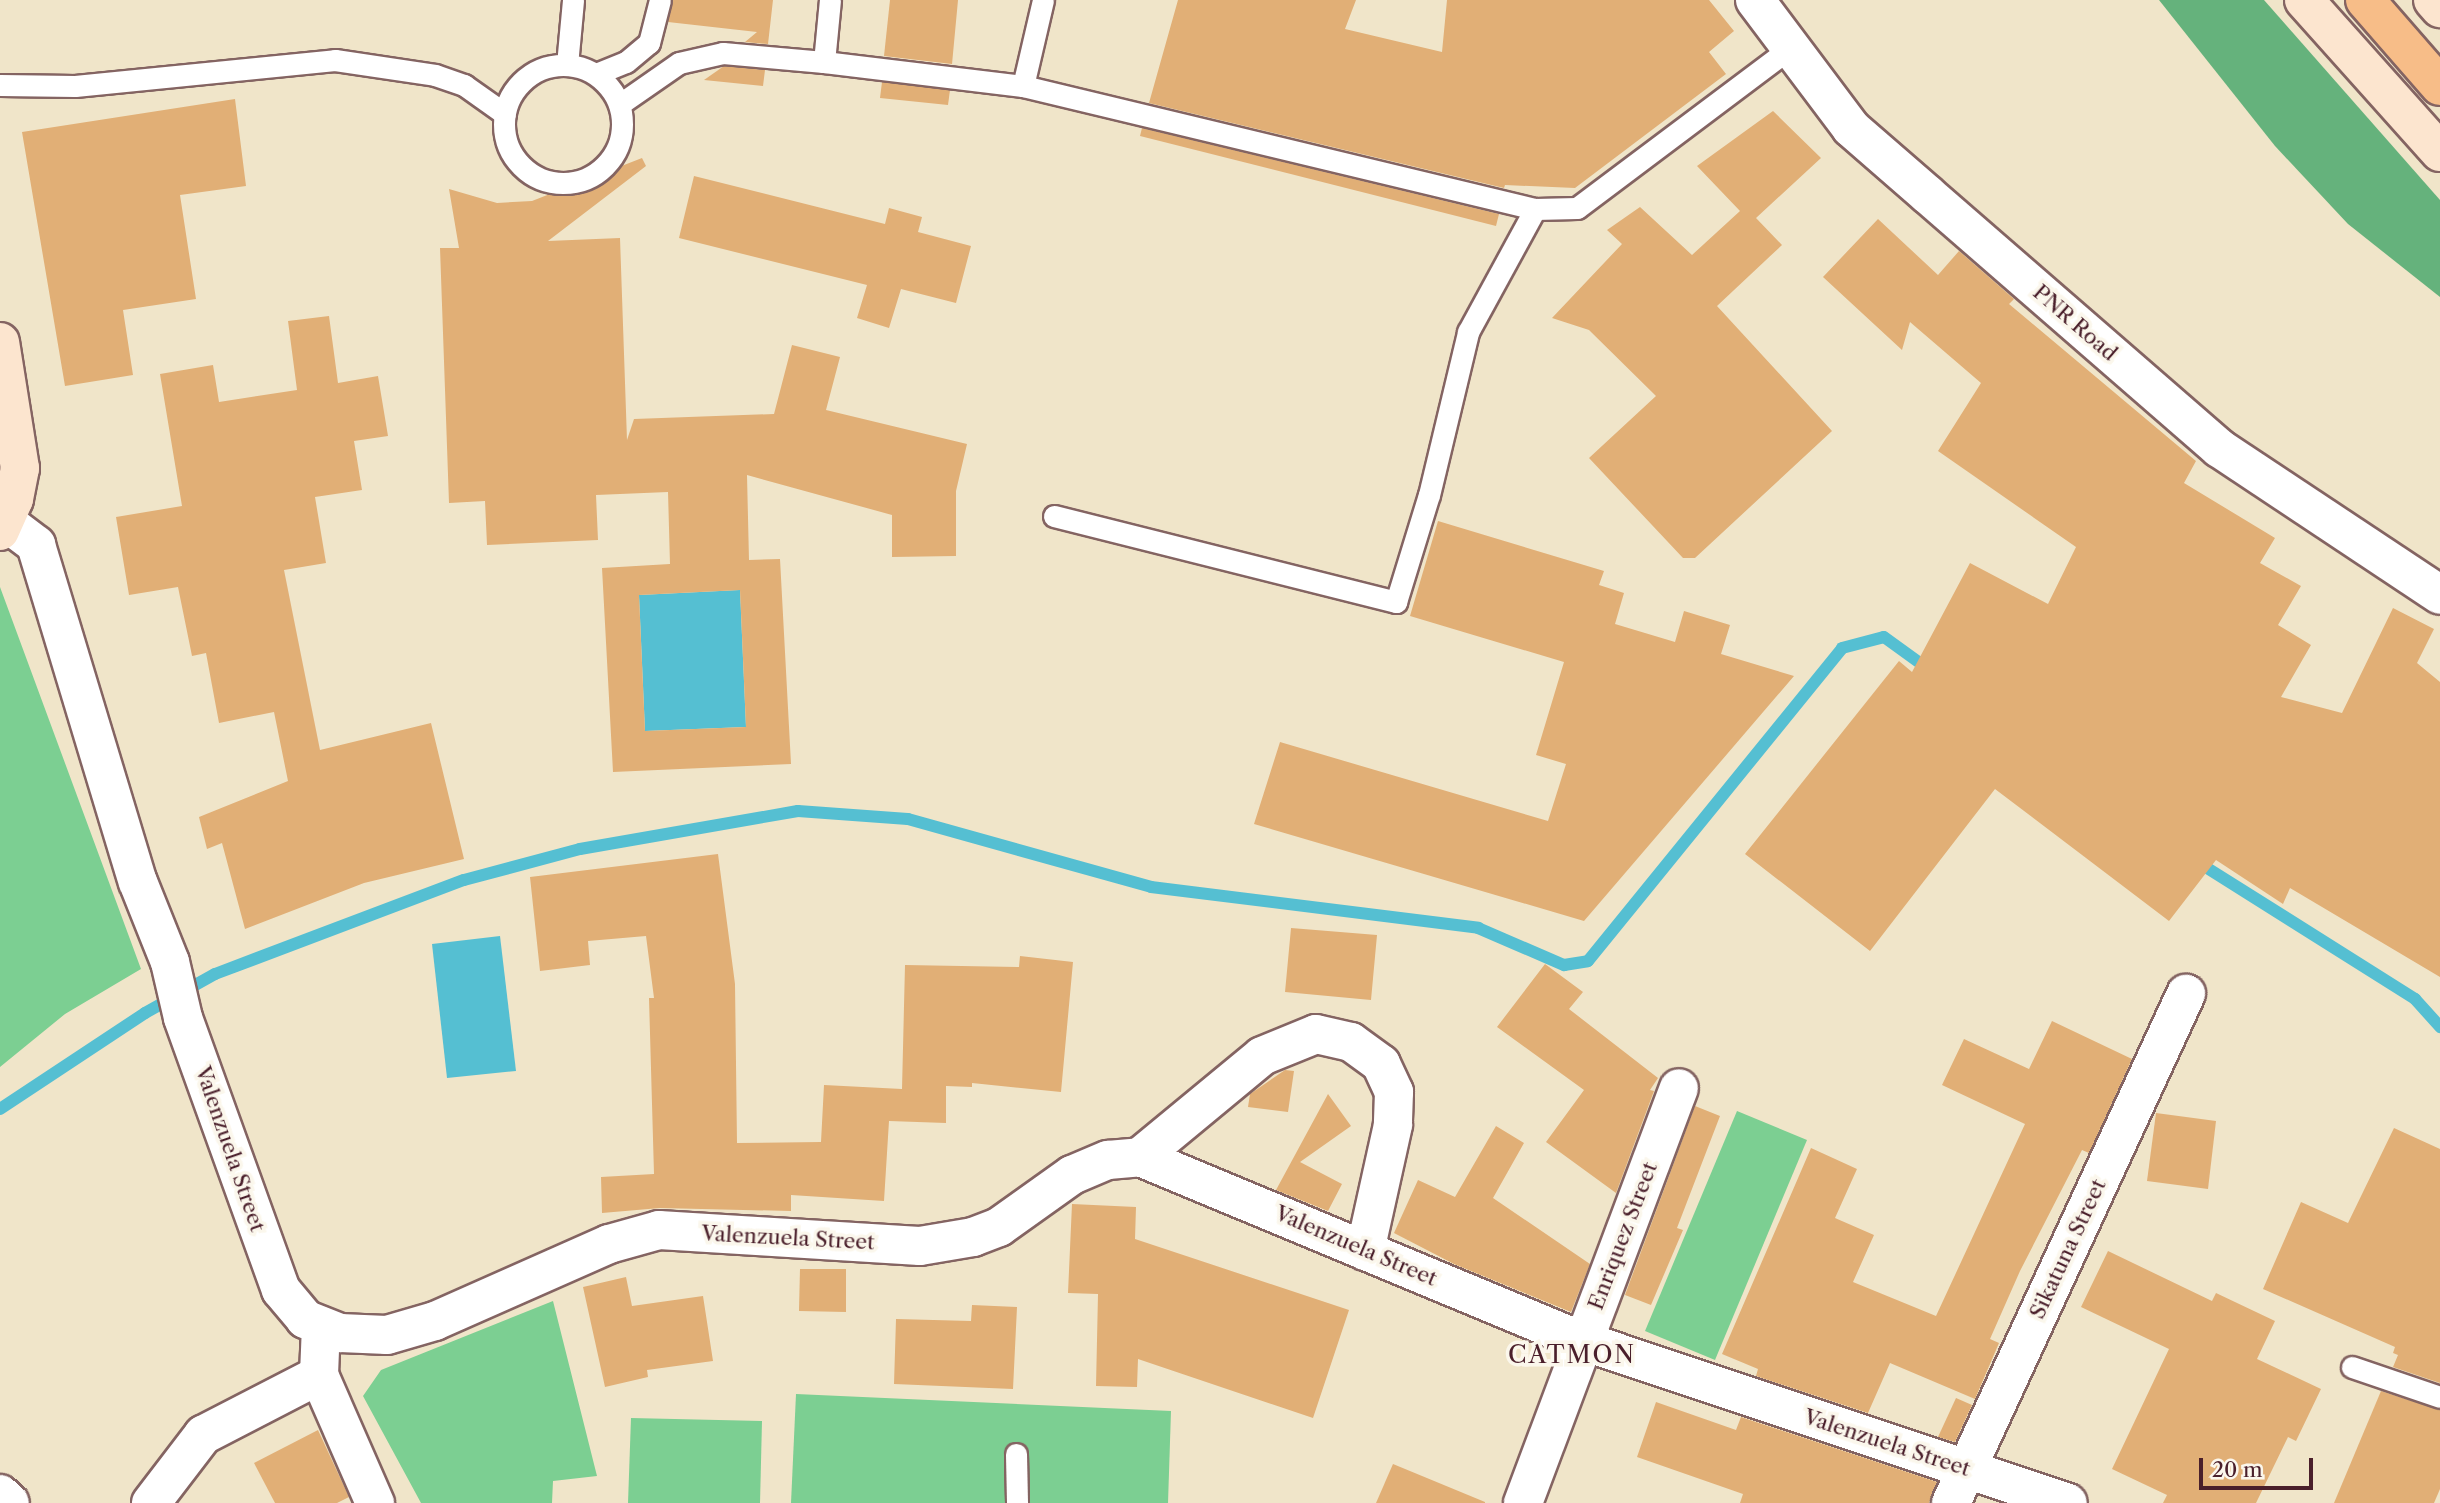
<!DOCTYPE html>
<html>
<head>
<meta charset="utf-8">
<style>
	body { margin:0 }
	#map { position:relative; width:2440px; height:1503px; overflow:hidden; background:#f0e5c9; font-family:"Libre Caslon Text",serif }
	div>[style] { position:absolute }
	[style*='--x'] { left:calc(var(--x)*1px); top:calc(var(--y)*1px); width:calc(var(--w)*1px); rotate:calc(var(--a)*1deg) }
	.green>* { inset:0; background:#7ccf92 }
	.forest>* { inset:0; background:#65b27c }
	.water>* { inset:0; background:#55bfd2 }
	.stream>* { height:12px; margin:-6px; padding:0 6px; transform-origin:6px; border-radius:6px; background:#55bfd2 }
	.building>* { inset:0; background:#e1af76 }
	.roads { filter:drop-shadow(2px 0 #846462) drop-shadow(-2px 0 #846462) drop-shadow(0 2px #846462) drop-shadow(0 -2px #846462) }
	.service>* { height:21px; margin:-10.5px; padding:0 10.5px; transform-origin:10.5px; border-radius:10.5px; background:#fff }
	.service>.ring { margin:-10.5px; padding:0; box-sizing:content-box; background:none; border:21px solid #fff; border-radius:50% }
	.minor>* { height:38px; margin:-19px; padding:0 19px; transform-origin:19px; border-radius:19px; background:#fff }
	.secondary>* { height:38px; margin:-19px; padding:0 19px; transform-origin:19px; border-radius:19px; background:#fce5cf }
	.trunk>* { height:38px; margin:-19px; padding:0 19px; transform-origin:19px; border-radius:19px; background:#f7bd88 }
	span { translate:-50% -50%; white-space:nowrap; text-align:center; line-height:1.15; -webkit-text-stroke:7px #fbf7ec; paint-order:stroke }
	.street-label { font-size:21px; color:#4a1f2b }
	.quarter-label { font-size:24px; color:#4a1f2b; letter-spacing:2px }
	.scale { position:absolute; left:2199px; top:1458px; width:114px; height:32px; box-sizing:border-box; border:4px solid #4a1f2b; border-top:0; padding-left:9px; font-size:21px; line-height:24px; white-space:nowrap; color:#4a1f2b; -webkit-text-stroke:5px #fbf7ec; paint-order:stroke }
</style>
</head>
<body>
<div id="map">
	<div class="green">
		<div style="clip-path:polygon(0 587px,141px 969px,65px 1014px,0 1067px)"></div>
		<div style="clip-path:polygon(1737px 1111px,1807px 1140px,1715px 1360px,1645px 1331px)"></div>
		<div style="clip-path:polygon(553px 1301px,597px 1476px,553px 1481px,552px 1503px,421px 1503px,363px 1396px,381px 1370px)"></div>
		<div style="clip-path:polygon(796px 1394px,1171px 1411px,1168px 1503px,791px 1503px)"></div>
		<div style="clip-path:polygon(631px 1418px,762px 1421px,760px 1503px,628px 1503px)"></div>
	</div>
	<div class="forest">
		<div style="clip-path:polygon(2159px 0,2264px 0,2440px 200px,2440px 297px,2348px 224px,2275px 146px)"></div>
	</div>
	<div class="water">
		<div style="clip-path:polygon(740px 590px,746px 727px,645px 731px,639px 595px)"></div>
		<div style="clip-path:polygon(500px 936px,516px 1071px,447px 1078px,432px 944px)"></div>
	</div>
	<div class="stream">
		<div style="--x:2196;--y:861;--w:259;--a:32.2"></div>
		<div style="--x:2415;--y:999;--w:38;--a:48"></div>
		<div style="--x:0;--y:1109;--w:174;--a:-33.5"></div>
		<div style="--x:145;--y:1013;--w:80;--a:-29.1"></div>
		<div style="--x:215;--y:974;--w:266;--a:-20.7"></div>
		<div style="--x:464;--y:880;--w:120;--a:-15"></div>
		<div style="--x:580;--y:849;--w:221;--a:-9.9"></div>
		<div style="--x:798;--y:811;--w:110;--a:4.2"></div>
		<div style="--x:908;--y:819;--w:252;--a:15.6"></div>
		<div style="--x:1151;--y:887;--w:330;--a:7.1"></div>
		<div style="--x:1478;--y:928;--w:94;--a:23.3"></div>
		<div style="--x:1564;--y:965;--w:24;--a:-9"></div>
		<div style="--x:1588;--y:961;--w:403;--a:-50.9"></div>
		<div style="--x:1842;--y:648;--w:43;--a:-14.7"></div>
		<div style="--x:1884;--y:637;--w:58;--a:35.9"></div>
	</div>
	<div class="building">
		<div style="clip-path:polygon(673px 0,773px 0,768px 44px,745px 42px,757px 32px,668px 22px)"></div>
		<div style="clip-path:polygon(890px 0,958px 0,952px 64px,884px 56px)"></div>
		<div style="clip-path:polygon(1178px 0,1356px 0,1345px 29px,1442px 52px,1447px 0,1709px 0,1734px 31px,1709px 52px,1726px 74px,1575px 188px,1505px 185px,1504px 188px,1149px 103px)"></div>
		<div style="clip-path:polygon(724px 66px,765px 70px,763px 86px,704px 80px)"></div>
		<div style="clip-path:polygon(882px 82px,950px 90px,948px 105px,880px 98px)"></div>
		<div style="clip-path:polygon(235px 99px,246px 186px,180px 195px,196px 299px,123px 310px,133px 375px,65px 386px,22px 132px)"></div>
		<div style="clip-path:polygon(1773px 111px,1821px 158px,1756px 218px,1782px 245px,1717px 306px,1832px 431px,1695px 558px,1683px 558px,1589px 458px,1656px 396px,1589px 330px,1552px 318px,1622px 244px,1607px 230px,1640px 207px,1692px 255px,1740px 211px,1697px 166px)"></div>
		<div style="clip-path:polygon(1142px 128px,1499px 214px,1496px 226px,1140px 136px)"></div>
		<div style="clip-path:polygon(evenodd,642px 158px,646px 166px,548px 241px,620px 238px,627px 440px,634px 419px,774px 414px,792px 345px,840px 357px,826px 410px,967px 444px,956px 491px,956px 556px,892px 557px,892px 515px,747px 475px,749px 560px,780px 559px,791px 764px,613px 772px,602px 568px,670px 564px,668px 492px,596px 495px,598px 540px,487px 545px,485px 501px,449px 503px,440px 248px,459px 248px,449px 189px,497px 203px,532px 201px,642px 158px,740px 590px,746px 727px,645px 731px,639px 595px,740px 590px)"></div>
		<div style="clip-path:polygon(694px 176px,885px 224px,889px 208px,922px 217px,918px 232px,971px 246px,956px 303px,901px 289px,889px 328px,857px 318px,867px 285px,679px 238px)"></div>
		<div style="clip-path:polygon(1878px 219px,1938px 275px,1959px 251px,2014px 299px,2009px 304px,2196px 461px,2184px 483px,2275px 538px,2260px 563px,2301px 586px,2278px 625px,2311px 645px,2281px 697px,2342px 713px,2393px 608px,2434px 629px,2417px 663px,2440px 682px,2440px 977px,2290px 888px,2283px 904px,2216px 860px,2169px 921px,1995px 789px,1870px 951px,1745px 854px,1899px 661px,1912px 672px,1970px 563px,2048px 604px,2076px 547px,1938px 451px,1981px 383px,1910px 322px,1902px 350px,1823px 277px)"></div>
		<div style="clip-path:polygon(329px 316px,338px 383px,378px 376px,388px 436px,354px 441px,362px 490px,315px 497px,326px 563px,284px 570px,320px 750px,431px 723px,464px 859px,364px 883px,245px 929px,222px 843px,207px 849px,199px 817px,288px 781px,274px 712px,219px 723px,206px 653px,192px 656px,178px 587px,129px 595px,116px 517px,182px 506px,160px 374px,213px 365px,219px 402px,297px 390px,288px 321px)"></div>
		<div style="clip-path:polygon(1438px 521px,1604px 571px,1599px 585px,1624px 593px,1615px 624px,1675px 642px,1684px 611px,1730px 625px,1721px 654px,1794px 676px,1584px 921px,1254px 824px,1280px 742px,1548px 821px,1566px 764px,1536px 755px,1564px 662px,1410px 616px)"></div>
		<div style="clip-path:polygon(718px 854px,735px 984px,737px 1143px,821px 1142px,824px 1085px,902px 1089px,905px 965px,1019px 967px,1020px 956px,1073px 962px,1061px 1092px,972px 1083px,972px 1087px,946px 1086px,946px 1123px,889px 1121px,884px 1201px,791px 1195px,791px 1211px,660px 1208px,602px 1213px,601px 1177px,654px 1174px,649px 998px,654px 998px,646px 936px,588px 941px,590px 965px,540px 971px,530px 877px)"></div>
		<div style="clip-path:polygon(1291px 928px,1377px 935px,1371px 1000px,1285px 992px)"></div>
		<div style="clip-path:polygon(1545px 964px,1583px 992px,1569px 1009px,1658px 1078px,1650px 1090px,1654px 1091px,1616px 1193px,1546px 1142px,1584px 1090px,1497px 1027px)"></div>
		<div style="clip-path:polygon(2052px 1021px,2132px 1059px,2089px 1153px,2082px 1150px,2020px 1271px,1990px 1339px,1999px 1343px,1975px 1399px,1890px 1363px,1868px 1413px,1756px 1376px,1758px 1369px,1722px 1354px,1811px 1148px,1857px 1169px,1835px 1218px,1874px 1235px,1853px 1282px,1936px 1316px,2025px 1124px,1942px 1085px,1964px 1039px,2029px 1069px)"></div>
		<div style="clip-path:polygon(1285px 1070px,1294px 1071px,1288px 1112px,1248px 1107px,1250px 1094px)"></div>
		<div style="clip-path:polygon(1328px 1094px,1351px 1126px,1300px 1162px,1342px 1184px,1328px 1211px,1276px 1190px)"></div>
		<div style="clip-path:polygon(1695px 1106px,1720px 1116px,1677px 1228px,1683px 1230px,1651px 1305px,1625px 1295px)"></div>
		<div style="clip-path:polygon(2156px 1113px,2216px 1121px,2208px 1189px,2147px 1181px)"></div>
		<div style="clip-path:polygon(1496px 1126px,1524px 1143px,1493px 1198px,1590px 1264px,1571px 1312px,1454px 1264px,1394px 1233px,1418px 1180px,1455px 1197px)"></div>
		<div style="clip-path:polygon(2394px 1128px,2440px 1149px,2440px 1383px,2393px 1367px,2398px 1355px,2393px 1353px,2395px 1347px,2263px 1289px,2301px 1202px,2348px 1223px)"></div>
		<div style="clip-path:polygon(1072px 1204px,1136px 1207px,1135px 1239px,1349px 1310px,1313px 1418px,1138px 1359px,1137px 1387px,1096px 1386px,1098px 1294px,1068px 1293px)"></div>
		<div style="clip-path:polygon(2108px 1251px,2212px 1301px,2216px 1293px,2275px 1321px,2257px 1359px,2321px 1389px,2296px 1441px,2288px 1437px,2256px 1503px,2163px 1503px,2167px 1495px,2112px 1469px,2169px 1349px,2081px 1307px)"></div>
		<div style="clip-path:polygon(800px 1269px,846px 1269px,846px 1312px,799px 1311px)"></div>
		<div style="clip-path:polygon(626px 1277px,632px 1306px,703px 1296px,713px 1361px,647px 1370px,648px 1377px,605px 1387px,583px 1287px)"></div>
		<div style="clip-path:polygon(972px 1305px,1017px 1307px,1013px 1389px,894px 1384px,896px 1319px,971px 1321px)"></div>
		<div style="clip-path:polygon(2381px 1391px,2440px 1410px,2440px 1489px,2434px 1503px,2334px 1503px)"></div>
		<div style="clip-path:polygon(1956px 1398px,1972px 1405px,1955px 1442px,1938px 1437px)"></div>
		<div style="clip-path:polygon(1656px 1402px,1736px 1430px,1741px 1417px,1937px 1482px,1929px 1503px,1740px 1503px,1743px 1494px,1637px 1457px)"></div>
		<div style="clip-path:polygon(318px 1430px,349px 1497px,337px 1503px,275px 1503px,254px 1463px)"></div>
		<div style="clip-path:polygon(1393px 1464px,1485px 1502px,1485px 1503px,1376px 1503px)"></div>
	</div>
	<div class="roads">
		<div class="service">
			<div style="--x:824;--y:62;--w:62;--a:-84.5"></div>
			<div class="ring" style="left:504px;top:65px;width:97px;height:97px"></div>
			<div style="--x:567;--y:65;--w:65;--a:-84.7"></div>
			<div style="--x:596;--y:74;--w:32;--a:-22"></div>
			<div style="--x:626;--y:62;--w:30;--a:-40"></div>
			<div style="--x:649;--y:43;--w:44;--a:-75.7"></div>
			<div style="--x:0;--y:85;--w:75;--a:0.8"></div>
			<div style="--x:75;--y:86;--w:261;--a:-5.7"></div>
			<div style="--x:335;--y:60;--w:101;--a:8.5"></div>
			<div style="--x:435;--y:75;--w:31;--a:19"></div>
			<div style="--x:464;--y:85;--w:50;--a:35.3"></div>
			<div style="--x:1023;--y:86;--w:88;--a:-76.9"></div>
			<div style="--x:620;--y:104;--w:72;--a:-34.8"></div>
			<div style="--x:679;--y:63;--w:45;--a:-12.8"></div>
			<div style="--x:723;--y:53;--w:101;--a:5.1"></div>
			<div style="--x:824;--y:62;--w:200;--a:6.9"></div>
			<div style="--x:1023;--y:86;--w:527;--a:13.51"></div>
			<div style="--x:1535;--y:209;--w:42;--a:-1.4"></div>
			<div style="--x:1577;--y:208;--w:265;--a:-36.9"></div>
			<div style="--x:1054;--y:516;--w:353;--a:14.1"></div>
			<div style="--x:1396;--y:602;--w:112;--a:-72.9"></div>
			<div style="--x:1429;--y:495;--w:168;--a:-76.5"></div>
			<div style="--x:1468;--y:332;--w:140;--a:-61.4"></div>
			<div style="--x:2352;--y:1367;--w:93;--a:18.8"></div>
			<div style="--x:1016;--y:1454;--w:49;--a:88.8"></div>
		</div>
		<div class="minor">
			<div style="--x:1755;--y:0;--w:160;--a:53.1"></div>
			<div style="--x:1851;--y:128;--w:102;--a:41"></div>
			<div style="--x:1928;--y:195;--w:386;--a:41"></div>
			<div style="--x:2219;--y:448;--w:265;--a:33.6"></div>
			<div style="--x:6;--y:522;--w:38;--a:37"></div>
			<div style="--x:36;--y:545;--w:352;--a:73.2"></div>
			<div style="--x:138;--y:882;--w:86;--a:68.2"></div>
			<div style="--x:170;--y:962;--w:57;--a:76.9"></div>
			<div style="--x:183;--y:1018;--w:289;--a:70.2"></div>
			<div style="--x:281;--y:1290;--w:38;--a:50"></div>
			<div style="--x:305;--y:1319;--w:38;--a:22"></div>
			<div style="--x:340;--y:1333;--w:47;--a:2.4"></div>
			<div style="--x:387;--y:1335;--w:50;--a:-16.3"></div>
			<div style="--x:435;--y:1321;--w:190;--a:-23.9"></div>
			<div style="--x:609;--y:1244;--w:52;--a:-15.6"></div>
			<div style="--x:659;--y:1230;--w:261;--a:3.5"></div>
			<div style="--x:920;--y:1246;--w:54;--a:-9.6"></div>
			<div style="--x:973;--y:1237;--w:28;--a:-21"></div>
			<div style="--x:999;--y:1227;--w:90;--a:-35.5"></div>
			<div style="--x:1072;--y:1175;--w:39;--a:-23"></div>
			<div style="--x:1108;--y:1160;--w:32;--a:-5"></div>
			<div style="--x:1140;--y:1157;--w:480;--a:22.6"></div>
			<div style="--x:1583;--y:1341;--w:511;--a:18.47"></div>
			<div style="--x:1140;--y:1157;--w:158;--a:-39.6"></div>
			<div style="--x:1262;--y:1056;--w:58;--a:-22.2"></div>
			<div style="--x:1316;--y:1034;--w:36;--a:13"></div>
			<div style="--x:1351;--y:1042;--w:37;--a:36"></div>
			<div style="--x:1381;--y:1064;--w:31;--a:65"></div>
			<div style="--x:1394;--y:1092;--w:33;--a:92"></div>
			<div style="--x:1393;--y:1125;--w:129;--a:102.5"></div>
			<div style="--x:319;--y:1375;--w:140;--a:66.4"></div>
			<div style="--x:0;--y:1494;--w:13;--a:42"></div>
			<div style="--x:151;--y:1503;--w:86;--a:-52.6"></div>
			<div style="--x:203;--y:1435;--w:131;--a:-27.3"></div>
			<div style="--x:319;--y:1375;--w:49;--a:-87.7"></div>
			<div style="--x:1523;--y:1503;--w:443;--a:-69.4"></div>
			<div style="--x:1951;--y:1503;--w:561;--a:-65.22"></div>
		</div>
		<div class="secondary">
			<div style="--x:2304;--y:0;--w:204;--a:48.2"></div>
			<div style="--x:2433;--y:0;--w:11;--a:49"></div>
			<div style="--x:0;--y:342;--w:128;--a:81"></div>
			<div style="--x:20;--y:468;--w:32;--a:101"></div>
			<div style="--x:14;--y:499;--w:35;--a:114"></div>
		</div>
		<div class="trunk">
			<div style="--x:2365;--y:0;--w:114;--a:48.9"></div>
		</div>
	</div>
	<div class="street-label">
		<span style="left:2075px;top:323px;rotate:41deg">PNR Road</span>
		<span style="left:230px;top:1149px;rotate:71deg">Valenzuela Street</span>
		<span style="left:1623px;top:1236px;rotate:-69deg">Enriquez Street</span>
		<span style="left:788px;top:1238px;rotate:3deg">Valenzuela Street</span>
		<span style="left:1356px;top:1246px;rotate:23deg">Valenzuela Street</span>
		<span style="left:2068px;top:1249px;rotate:-65deg">Sikatuna Street</span>
		<span style="left:1887px;top:1443px;rotate:18deg">Valenzuela Street</span>
	</div>
	<div class="quarter-label">
		<span style="left:1572px;top:1355px">CATMON</span>
	</div>
	<div class="scale">20 m</div>
</div>
</body>
</html>
